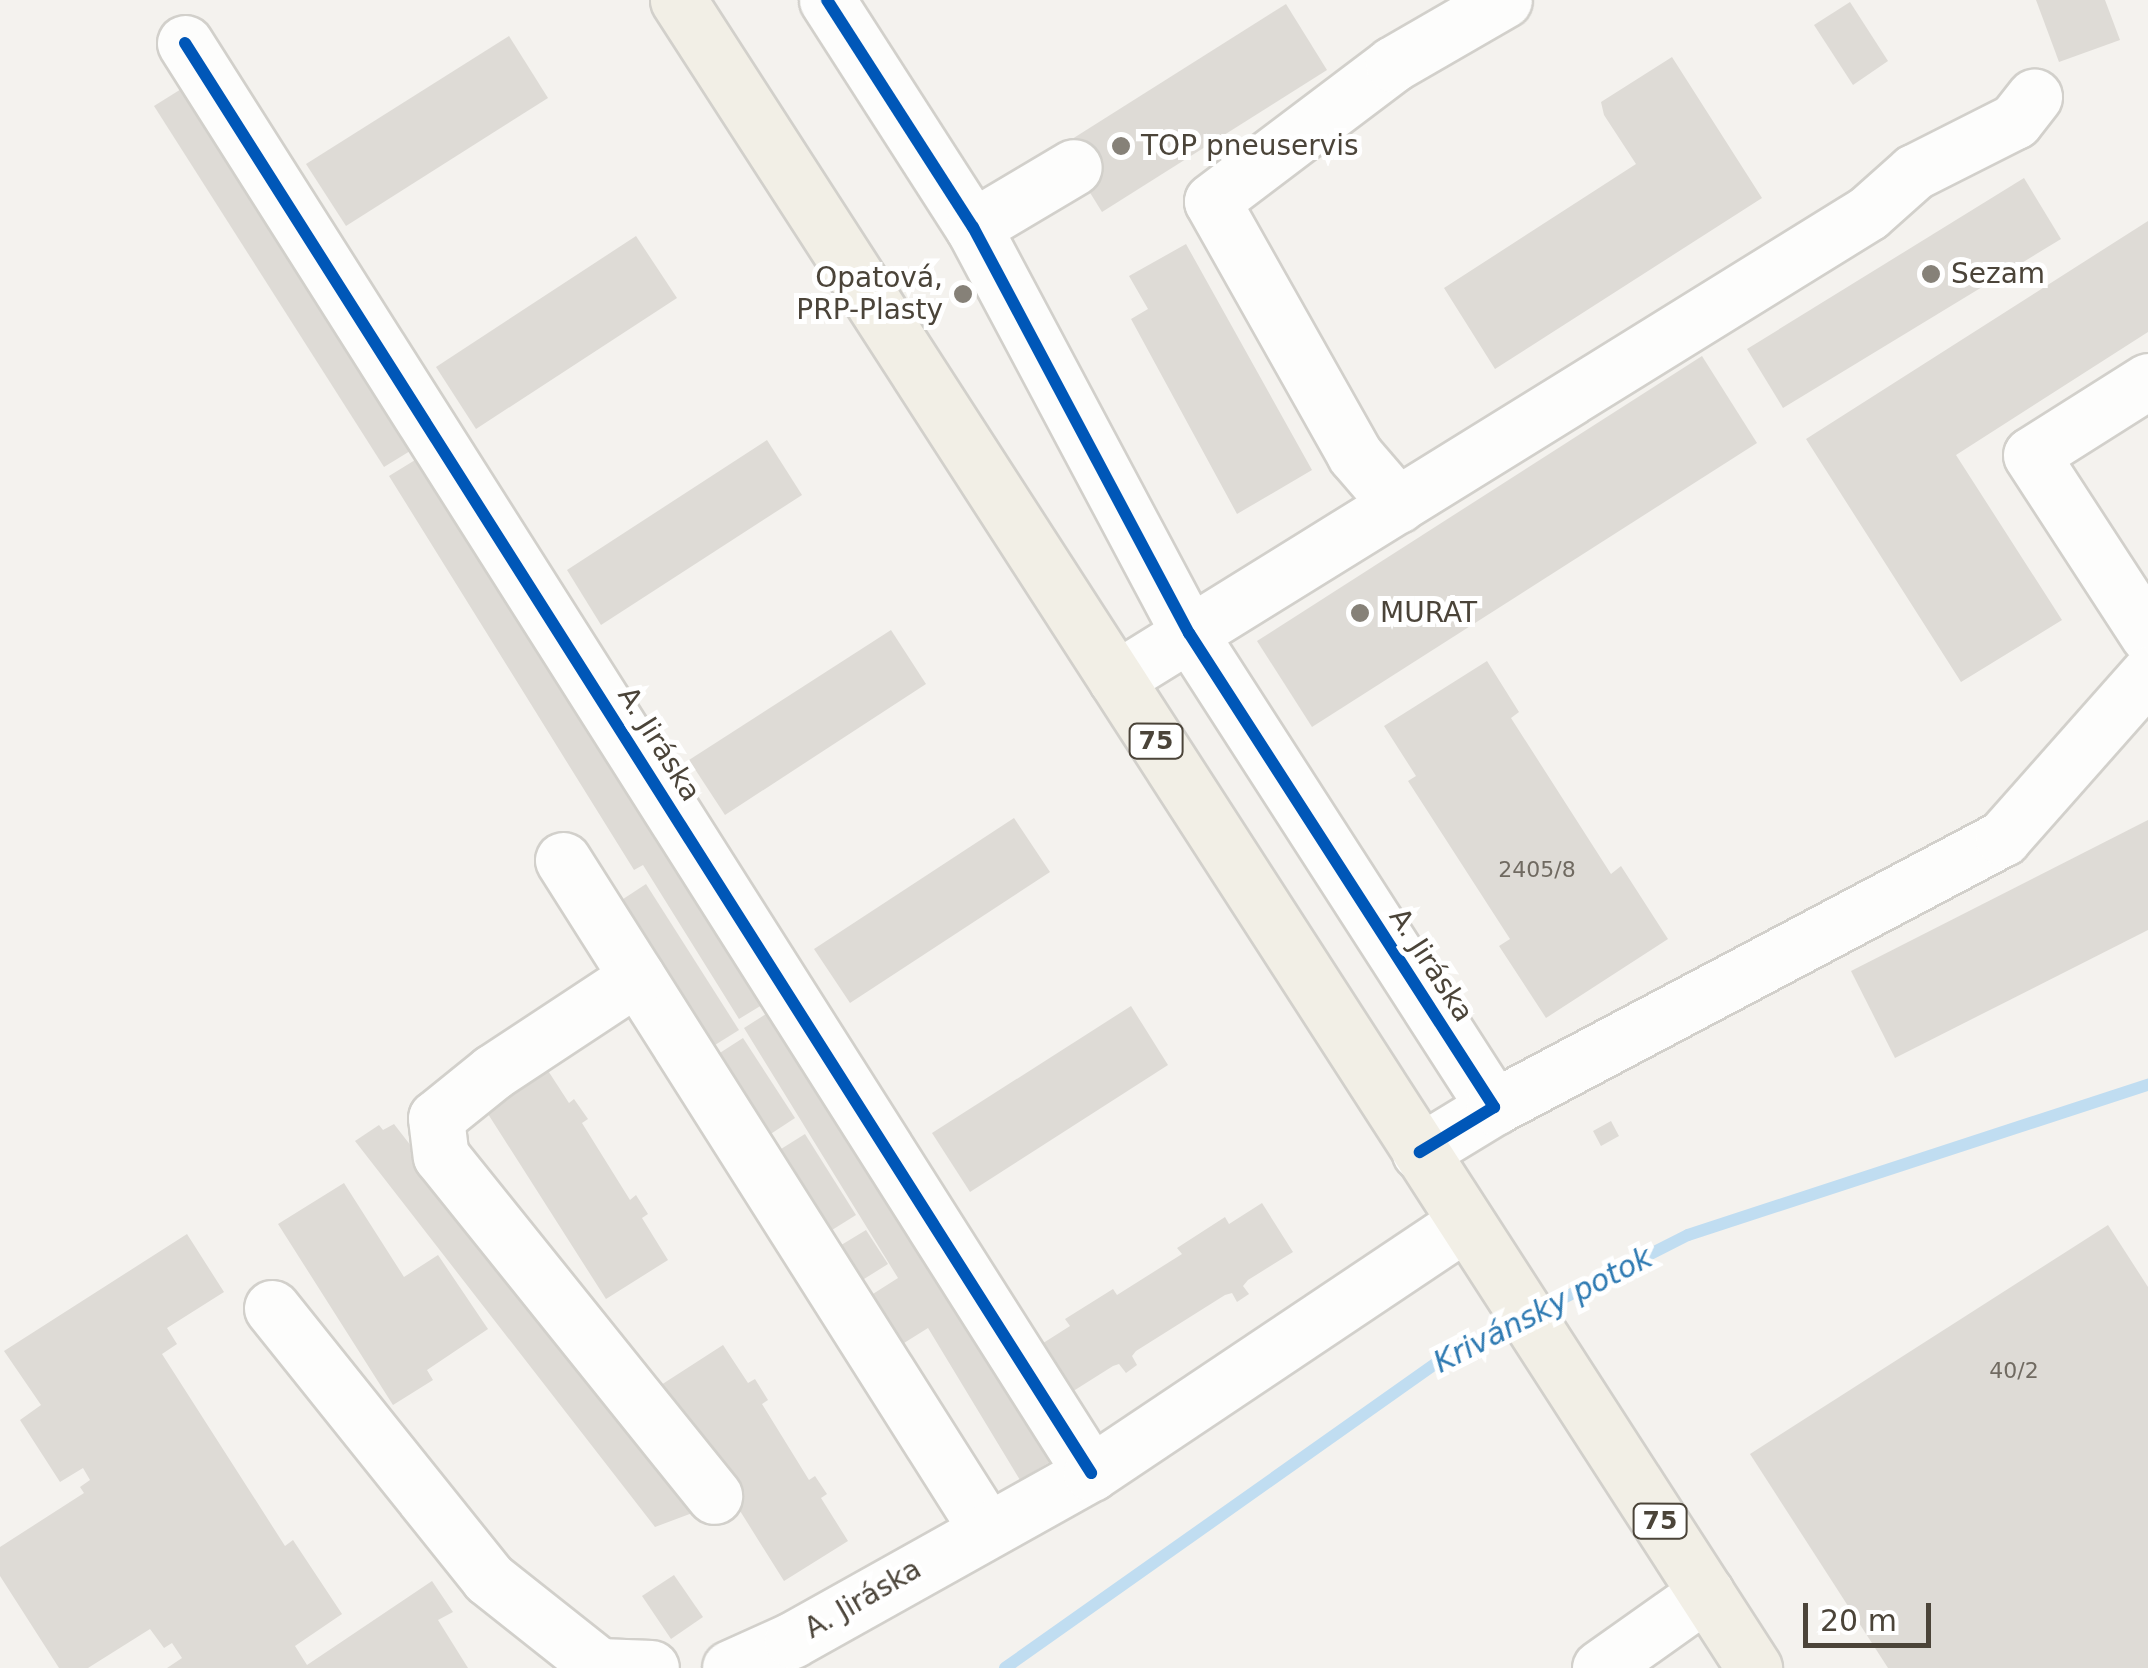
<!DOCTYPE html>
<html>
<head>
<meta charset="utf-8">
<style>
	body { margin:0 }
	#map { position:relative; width:2148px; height:1668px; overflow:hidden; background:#f4f2ee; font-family:"DejaVu Sans",sans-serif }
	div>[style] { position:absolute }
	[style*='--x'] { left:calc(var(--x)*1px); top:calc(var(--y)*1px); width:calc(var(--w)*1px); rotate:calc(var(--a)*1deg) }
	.stream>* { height:12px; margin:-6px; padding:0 6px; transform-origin:6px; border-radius:6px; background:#c0ddf1 }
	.building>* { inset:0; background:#dedbd6 }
	.roads { filter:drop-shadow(2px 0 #d2d0cb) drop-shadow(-2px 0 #d2d0cb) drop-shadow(0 2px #d2d0cb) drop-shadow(0 -2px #d2d0cb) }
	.minor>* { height:55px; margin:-27.5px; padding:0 27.5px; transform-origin:27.5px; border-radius:27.5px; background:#fdfdfc }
	.major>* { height:55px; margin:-27.5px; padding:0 27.5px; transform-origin:27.5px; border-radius:27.5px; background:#f2efe6 }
	.cycleway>* { height:12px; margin:-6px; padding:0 6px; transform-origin:6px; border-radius:6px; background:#0057b8 }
	.dots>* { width:28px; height:28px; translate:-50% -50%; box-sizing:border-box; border:5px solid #fff; border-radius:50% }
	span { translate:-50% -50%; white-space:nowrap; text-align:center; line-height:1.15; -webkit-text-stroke:10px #fff; paint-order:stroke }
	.number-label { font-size:22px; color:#706a61 }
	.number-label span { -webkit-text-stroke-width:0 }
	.shield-label span { padding:2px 8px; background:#fff; border:2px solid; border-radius:8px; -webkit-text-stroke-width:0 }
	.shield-label { font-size:25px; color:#4b4439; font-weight:700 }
	.poi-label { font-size:28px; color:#4b4439 }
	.left { translate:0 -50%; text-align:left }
	.right { translate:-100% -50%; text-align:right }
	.street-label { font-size:28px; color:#4b4439 }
	.water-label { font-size:30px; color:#2e7ab2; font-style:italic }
	.scale { position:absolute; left:1803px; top:1603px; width:128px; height:45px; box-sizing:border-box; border:5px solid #4b4439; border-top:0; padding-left:12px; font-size:30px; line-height:35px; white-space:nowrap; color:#4b4439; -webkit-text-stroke:8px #fff; paint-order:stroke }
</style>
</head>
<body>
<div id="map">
	<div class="stream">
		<div style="--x:1538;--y:1311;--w:168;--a:-26.9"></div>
		<div style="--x:1688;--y:1235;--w:484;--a:-18.1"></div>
		<div style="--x:1005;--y:1668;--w:535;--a:-35.26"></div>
		<div style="--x:1442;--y:1359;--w:82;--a:-26.9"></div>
	</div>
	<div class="building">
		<div style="clip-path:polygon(2036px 0,2105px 0,2120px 40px,2059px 62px)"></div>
		<div style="clip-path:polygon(1850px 2px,1888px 61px,1853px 85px,1814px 25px)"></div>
		<div style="clip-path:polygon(1286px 4px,1327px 70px,1102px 212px,1061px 146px)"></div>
		<div style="clip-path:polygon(509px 36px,548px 98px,346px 226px,306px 164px)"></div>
		<div style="clip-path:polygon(1672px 57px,1762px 198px,1495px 369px,1444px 288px,1636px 164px,1604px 115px,1601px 102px)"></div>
		<div style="clip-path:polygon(186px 86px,415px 448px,384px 467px,154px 106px)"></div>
		<div style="clip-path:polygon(2024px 178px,2061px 239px,1783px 408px,1747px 349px)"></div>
		<div style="clip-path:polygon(2148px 221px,2148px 332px,1956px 455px,2062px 620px,1961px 682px,1806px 439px)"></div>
		<div style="clip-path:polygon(636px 236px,677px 298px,476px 429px,436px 367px)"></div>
		<div style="clip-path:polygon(1186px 244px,1312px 470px,1237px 514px,1131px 319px,1148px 309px,1129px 276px)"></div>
		<div style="clip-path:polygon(1702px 356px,1757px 443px,1312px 727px,1257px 641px)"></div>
		<div style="clip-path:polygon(767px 440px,802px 495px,601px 625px,567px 570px)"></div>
		<div style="clip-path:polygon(420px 457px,770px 1000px,739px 1019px,643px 865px,634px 870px,389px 476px)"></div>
		<div style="clip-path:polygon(891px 630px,926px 684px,725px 815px,689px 760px)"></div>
		<div style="clip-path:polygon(1487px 661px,1519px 712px,1511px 718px,1611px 874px,1621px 866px,1668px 939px,1546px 1018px,1499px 946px,1510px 939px,1408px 781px,1416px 776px,1384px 726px)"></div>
		<div style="clip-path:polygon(1014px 818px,1050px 872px,850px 1003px,814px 949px)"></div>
		<div style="clip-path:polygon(2148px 820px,2148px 930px,1895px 1058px,1851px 971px)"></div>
		<div style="clip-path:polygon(646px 884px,739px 1030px,707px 1050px,614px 905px)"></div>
		<div style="clip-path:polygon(1131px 1006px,1168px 1065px,970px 1192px,932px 1133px)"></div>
		<div style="clip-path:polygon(777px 1007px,1053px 1460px,1020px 1480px,928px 1328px,896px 1348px,865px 1299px,898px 1278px,744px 1028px)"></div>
		<div style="clip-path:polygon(743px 1038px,795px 1118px,763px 1139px,712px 1058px)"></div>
		<div style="clip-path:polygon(543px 1063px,569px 1103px,574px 1099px,588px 1119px,582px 1123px,630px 1200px,636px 1195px,648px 1214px,642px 1218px,668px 1260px,606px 1299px,481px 1103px)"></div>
		<div style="clip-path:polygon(1611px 1121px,1619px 1136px,1601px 1146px,1593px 1131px)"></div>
		<div style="clip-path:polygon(394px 1124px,456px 1204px,695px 1512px,655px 1527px,355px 1141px,379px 1125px,383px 1130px)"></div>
		<div style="clip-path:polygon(805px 1134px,856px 1215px,824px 1235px,773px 1154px)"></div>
		<div style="clip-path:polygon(344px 1183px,404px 1277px,438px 1255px,488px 1329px,427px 1370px,433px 1380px,393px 1405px,278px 1224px)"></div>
		<div style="clip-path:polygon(1262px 1203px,1293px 1252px,1248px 1280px,1243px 1286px,1249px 1294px,1237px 1302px,1232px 1293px,1225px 1295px,1136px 1351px,1132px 1356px,1137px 1365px,1126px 1373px,1119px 1364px,1113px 1366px,1067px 1395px,1037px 1347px,1070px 1326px,1065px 1319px,1113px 1289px,1117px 1295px,1182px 1254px,1177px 1248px,1225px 1217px,1229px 1224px)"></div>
		<div style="clip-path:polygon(2108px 1225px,2148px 1287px,2148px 1668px,1888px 1668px,1750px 1454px)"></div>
		<div style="clip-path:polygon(866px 1230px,888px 1264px,856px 1284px,833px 1250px)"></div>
		<div style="clip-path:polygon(187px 1234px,224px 1292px,167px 1328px,177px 1344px,162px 1354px,285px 1546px,293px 1540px,342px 1614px,295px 1646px,307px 1665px,432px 1581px,453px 1612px,438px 1620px,468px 1668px,167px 1668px,182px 1658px,172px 1643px,164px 1648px,150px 1629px,88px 1668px,59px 1668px,0 1576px,0 1547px,84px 1493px,80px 1487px,90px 1480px,83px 1468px,60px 1482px,20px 1420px,41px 1405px,4px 1351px)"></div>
		<div style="clip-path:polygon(723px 1345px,748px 1383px,755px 1379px,768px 1400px,762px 1404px,809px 1480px,815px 1476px,827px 1494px,821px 1498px,848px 1541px,784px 1581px,661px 1385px)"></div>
		<div style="clip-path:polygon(674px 1575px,703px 1617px,671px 1639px,642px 1596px)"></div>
	</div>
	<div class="roads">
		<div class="minor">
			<div style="--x:827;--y:0;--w:270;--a:57.3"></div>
			<div style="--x:973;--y:227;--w:460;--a:62"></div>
			<div style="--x:1189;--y:633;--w:564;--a:57.24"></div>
			<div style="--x:1494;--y:1107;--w:87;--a:148.7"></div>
			<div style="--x:185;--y:43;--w:1693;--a:57.64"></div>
			<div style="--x:973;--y:227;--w:117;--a:-30.7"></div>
			<div style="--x:2148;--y:381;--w:138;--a:147.7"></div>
			<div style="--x:2031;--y:455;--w:215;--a:57"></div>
			<div style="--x:1398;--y:505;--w:66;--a:-130.7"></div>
			<div style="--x:1355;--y:455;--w:291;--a:-119.4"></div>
			<div style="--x:1212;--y:201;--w:227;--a:-37.1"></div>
			<div style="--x:1393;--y:64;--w:128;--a:-30"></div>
			<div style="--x:1116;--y:679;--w:885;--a:-31.79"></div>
			<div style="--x:1868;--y:213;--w:62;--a:-41.7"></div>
			<div style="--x:1914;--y:172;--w:113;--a:-26.8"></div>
			<div style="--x:2015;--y:121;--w:31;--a:-52"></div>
			<div style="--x:563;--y:860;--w:791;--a:57.66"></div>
			<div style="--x:637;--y:977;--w:173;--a:146.6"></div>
			<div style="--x:493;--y:1072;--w:73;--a:141.1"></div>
			<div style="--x:436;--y:1118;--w:38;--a:83"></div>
			<div style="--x:441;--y:1156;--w:436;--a:51.2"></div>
			<div style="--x:1494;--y:1107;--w:576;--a:-27.86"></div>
			<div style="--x:2003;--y:838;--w:219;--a:-48.5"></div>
			<div style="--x:272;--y:1308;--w:346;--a:51.3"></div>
			<div style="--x:488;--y:1578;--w:142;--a:38.4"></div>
			<div style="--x:599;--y:1666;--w:52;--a:2.2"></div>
			<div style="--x:730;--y:1668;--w:68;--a:-24.3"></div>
			<div style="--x:792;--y:1640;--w:342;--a:-29.2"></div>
			<div style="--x:1091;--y:1473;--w:451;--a:-33.8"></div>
			<div style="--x:1600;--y:1668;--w:130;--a:-35.3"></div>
		</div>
		<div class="major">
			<div style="--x:678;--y:0;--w:1985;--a:57.17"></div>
		</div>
	</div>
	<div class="cycleway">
		<div style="--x:827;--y:0;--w:270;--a:57.3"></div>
		<div style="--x:973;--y:227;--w:460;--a:62"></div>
		<div style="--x:1189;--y:633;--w:564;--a:57.24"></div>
		<div style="--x:1494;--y:1107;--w:87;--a:148.7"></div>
		<div style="--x:185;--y:43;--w:1693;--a:57.64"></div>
	</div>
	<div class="dots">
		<div style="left:1121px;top:146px;background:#868178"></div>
		<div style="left:1931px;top:274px;background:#868178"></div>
		<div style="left:963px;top:294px;background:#868178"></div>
		<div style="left:1360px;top:613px;background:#868178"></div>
	</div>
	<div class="number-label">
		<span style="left:1537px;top:870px">2405/8</span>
		<span style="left:2014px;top:1371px">40/2</span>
	</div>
	<div class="shield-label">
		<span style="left:1156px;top:741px">75</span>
		<span style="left:1660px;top:1521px">75</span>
	</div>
	<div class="poi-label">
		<span class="left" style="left:1141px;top:146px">TOP pneuservis</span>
		<span class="left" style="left:1951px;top:274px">Sezam</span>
		<span class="right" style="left:943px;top:294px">Opatová,<br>PRP-Plasty</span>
		<span class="left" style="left:1380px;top:613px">MURAT</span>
	</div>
	<div class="street-label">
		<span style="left:659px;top:744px;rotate:58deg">A. Jiráska</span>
		<span style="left:1431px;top:965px;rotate:57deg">A. Jiráska</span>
		<span style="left:863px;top:1599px;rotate:-30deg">A. Jiráska</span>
	</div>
	<div class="water-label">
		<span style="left:1543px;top:1310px;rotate:-27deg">Krivánsky potok</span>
	</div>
	<div class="scale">20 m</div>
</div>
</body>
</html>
